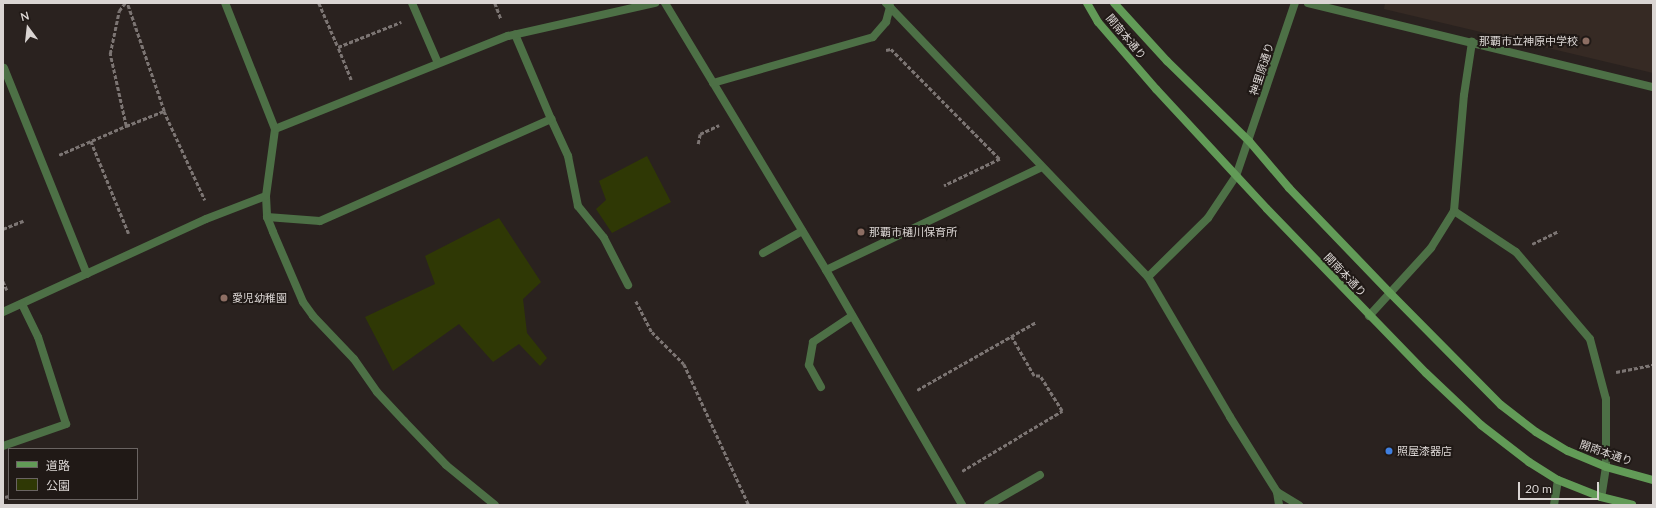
<!DOCTYPE html>
<html>
<head>
<meta charset="utf-8">
<style>
	body { margin:0 }
	#map { position:relative; width:1656px; height:508px; overflow:hidden; background:#2a221f; font-family:Lato,"Noto Sans JP",sans-serif }
	div>[style] { position:absolute }
	[style*='--x'] { left:calc(var(--x)*1px); top:calc(var(--y)*1px); width:calc(var(--w)*1px); rotate:calc(var(--a)*1deg) }
	.built>* { inset:0; background:#362a24 }
	.green>* { inset:0; background:#2f3805 }
	.path>* { height:2.5px; margin-top:-1.25px; transform-origin:0; background:repeating-linear-gradient(90deg,#7c7573 0 4px,transparent 0 6px) }
	.service>* { height:8px; margin:-4px; padding:0 4px; transform-origin:4px; border-radius:4px; background:#4d7046 }
	.minor>* { height:8px; margin:-4px; padding:0 4px; transform-origin:4px; border-radius:4px; background:#4d7046 }
	.tertiary>* { height:8px; margin:-4px; padding:0 4px; transform-origin:4px; border-radius:4px; background:#4d7046 }
	.secondary>* { height:8px; margin:-4px; padding:0 4px; transform-origin:4px; border-radius:4px; background:#629b57 }
	.dots>* { width:11px; height:11px; translate:-50% -50%; box-sizing:border-box; border:2px solid #201916; border-radius:50% }
	span { translate:-50% -50%; white-space:nowrap; text-align:center; line-height:1.15; -webkit-text-stroke:4px #201916; paint-order:stroke }
	.street-label { font-size:11px; color:#dad5d3 }
	.poi-label { font-size:11px; color:#dad5d3 }
	.right { translate:-100% -50%; text-align:right }
	.left { translate:0 -50%; text-align:left }
	.frame { position:absolute; inset:0; border:4px solid #dad5d3; pointer-events:none }
	.legend { position:absolute; left:8px; top:448px; width:130px; height:52px; box-sizing:border-box; background:#201916; border:1px solid #6a6462; margin:0; padding:5px 7px; list-style:none; font-size:12px; color:#dad5d3 }
	.legend li { display:flex; align-items:center; gap:8px; height:20px }
	.legend b { width:20px; border:1px solid #6a6462 }
	.north { position:absolute; left:8px; top:8px; width:40px; height:40px; -webkit-text-stroke:3px #201916; paint-order:stroke; rotate:345deg; font-size:11px; font-weight:700; line-height:16px; text-align:center; color:#dad5d3 }
	.north::after { content:''; display:block; margin:auto; width:14px; height:18px; background:#dad5d3; clip-path:polygon(50% 0,100% 100%,50% 72%,0 100%) }
	.scale { position:absolute; left:1518px; top:482px; width:81px; height:18px; box-sizing:border-box; border:2px solid #dad5d3; border-top:0; padding-left:5px; font-size:12px; line-height:14px; white-space:nowrap; color:#dad5d3; -webkit-text-stroke:3px #201916; paint-order:stroke }
</style>
</head>
<body>
<div id="map">
	<div class="built">
		<div style="clip-path:polygon(1385px 3px,1653px 3px,1653px 73px,1384px 9px)"></div>
	</div>
	<div class="green">
		<div style="clip-path:polygon(647px 156px,671px 202px,612px 233px,596px 209px,606px 200px,599px 181px)"></div>
		<div style="clip-path:polygon(499px 218px,541px 282px,523px 299px,527px 333px,547px 358px,540px 366px,519px 344px,493px 362px,459px 324px,393px 371px,365px 317px,435px 284px,425px 256px)"></div>
	</div>
	<div class="path">
		<div style="--x:319;--y:3;--w:48;--a:66.6"></div>
		<div style="--x:495;--y:3;--w:17;--a:69"></div>
		<div style="--x:886;--y:50;--w:5;--a:-11"></div>
		<div style="--x:891;--y:49;--w:155;--a:45.3"></div>
		<div style="--x:1000;--y:159;--w:62;--a:154.3"></div>
		<div style="--x:351;--y:80;--w:35;--a:-112"></div>
		<div style="--x:338;--y:47;--w:68;--a:-21.6"></div>
		<div style="--x:164;--y:111;--w:98;--a:65.3"></div>
		<div style="--x:126;--y:126;--w:41;--a:-21.5"></div>
		<div style="--x:164;--y:111;--w:114;--a:-108.9"></div>
		<div style="--x:91;--y:141;--w:100;--a:67.8"></div>
		<div style="--x:698;--y:144;--w:10;--a:-79"></div>
		<div style="--x:700;--y:134;--w:21;--a:-25"></div>
		<div style="--x:59;--y:155;--w:73;--a:-23.4"></div>
		<div style="--x:126;--y:126;--w:74;--a:-102.5"></div>
		<div style="--x:110;--y:54;--w:44;--a:-78.2"></div>
		<div style="--x:119;--y:11;--w:10;--a:-53"></div>
		<div style="--x:3;--y:229;--w:22;--a:-22"></div>
		<div style="--x:1532;--y:244;--w:30;--a:-26"></div>
		<div style="--x:3;--y:281;--w:10;--a:66"></div>
		<div style="--x:636;--y:301;--w:35;--a:63"></div>
		<div style="--x:652;--y:332;--w:45;--a:45"></div>
		<div style="--x:684;--y:364;--w:155;--a:65.3"></div>
		<div style="--x:1616;--y:372;--w:38;--a:-11"></div>
		<div style="--x:917;--y:390;--w:137;--a:-29.7"></div>
		<div style="--x:962;--y:471;--w:117;--a:-31"></div>
		<div style="--x:1062;--y:411;--w:41;--a:-122.2"></div>
		<div style="--x:1040;--y:376;--w:6;--a:180"></div>
		<div style="--x:1034;--y:376;--w:46;--a:-119.9"></div>
		<div style="--x:5;--y:497;--w:4;--a:-14"></div>
	</div>
	<div class="service">
		<div style="--x:551;--y:119;--w:41;--a:65.3"></div>
		<div style="--x:568;--y:156;--w:51;--a:78.7"></div>
		<div style="--x:578;--y:206;--w:41;--a:50.9"></div>
		<div style="--x:604;--y:238;--w:53;--a:62.9"></div>
		<div style="--x:267;--y:217;--w:53;--a:4.3"></div>
		<div style="--x:320;--y:221;--w:253;--a:-23.8"></div>
		<div style="--x:551;--y:119;--w:92;--a:-113"></div>
		<div style="--x:763;--y:253;--w:45;--a:-29.4"></div>
	</div>
	<div class="minor">
		<div style="--x:412;--y:3;--w:65;--a:66.6"></div>
		<div style="--x:665;--y:3;--w:312;--a:58.9"></div>
		<div style="--x:826;--y:270;--w:272;--a:59.9"></div>
		<div style="--x:886;--y:3;--w:379;--a:46.3"></div>
		<div style="--x:1148;--y:277;--w:162;--a:59.6"></div>
		<div style="--x:1230;--y:417;--w:89;--a:57.9"></div>
		<div style="--x:1277;--y:492;--w:13;--a:81"></div>
		<div style="--x:1308;--y:3;--w:355;--a:13.7"></div>
		<div style="--x:4;--y:68;--w:222;--a:68.1"></div>
		<div style="--x:713;--y:83;--w:166;--a:-16"></div>
		<div style="--x:873;--y:37;--w:20;--a:-49"></div>
		<div style="--x:886;--y:22;--w:16;--a:-75"></div>
		<div style="--x:275;--y:129;--w:251;--a:-21.8"></div>
		<div style="--x:508;--y:36;--w:151;--a:-12.7"></div>
		<div style="--x:266;--y:196;--w:21;--a:87"></div>
		<div style="--x:267;--y:217;--w:16;--a:68"></div>
		<div style="--x:273;--y:232;--w:76;--a:66.8"></div>
		<div style="--x:303;--y:302;--w:17;--a:54"></div>
		<div style="--x:313;--y:316;--w:59;--a:46.4"></div>
		<div style="--x:354;--y:359;--w:40;--a:55.1"></div>
		<div style="--x:377;--y:392;--w:40;--a:47"></div>
		<div style="--x:404;--y:421;--w:61;--a:46.3"></div>
		<div style="--x:446;--y:465;--w:63;--a:39.2"></div>
		<div style="--x:1454;--y:211;--w:74;--a:33.5"></div>
		<div style="--x:1516;--y:252;--w:114;--a:49.6"></div>
		<div style="--x:1590;--y:339;--w:62;--a:75.1"></div>
		<div style="--x:1606;--y:399;--w:68;--a:90"></div>
		<div style="--x:1606;--y:467;--w:30;--a:99"></div>
		<div style="--x:826;--y:270;--w:239;--a:-25.5"></div>
		<div style="--x:1148;--y:277;--w:84;--a:-44.5"></div>
		<div style="--x:1208;--y:218;--w:50;--a:-56.3"></div>
		<div style="--x:3;--y:312;--w:223;--a:-24.6"></div>
		<div style="--x:206;--y:219;--w:64;--a:-21"></div>
		<div style="--x:266;--y:196;--w:68;--a:-82.3"></div>
		<div style="--x:275;--y:129;--w:136;--a:-111.6"></div>
		<div style="--x:1369;--y:316;--w:92;--a:-47.6"></div>
		<div style="--x:1431;--y:248;--w:44;--a:-58.1"></div>
		<div style="--x:1454;--y:211;--w:116;--a:-85.1"></div>
		<div style="--x:1464;--y:95;--w:54;--a:-81.4"></div>
		<div style="--x:821;--y:387;--w:25;--a:-119"></div>
		<div style="--x:809;--y:365;--w:23;--a:-80"></div>
		<div style="--x:813;--y:342;--w:47;--a:-33.7"></div>
		<div style="--x:3;--y:446;--w:67;--a:-19.2"></div>
		<div style="--x:66;--y:424;--w:91;--a:-107.8"></div>
		<div style="--x:38;--y:337;--w:37;--a:-116"></div>
		<div style="--x:1277;--y:492;--w:26;--a:31"></div>
		<div style="--x:988;--y:505;--w:60;--a:-30"></div>
		<div style="--x:1554;--y:505;--w:25;--a:-81"></div>
	</div>
	<div class="tertiary">
		<div style="--x:1236;--y:176;--w:183;--a:-71.2"></div>
	</div>
	<div class="secondary">
		<div style="--x:1087;--y:3;--w:22;--a:60"></div>
		<div style="--x:1098;--y:22;--w:89;--a:49.1"></div>
		<div style="--x:1156;--y:89;--w:163;--a:47.2"></div>
		<div style="--x:1267;--y:209;--w:228;--a:45.9"></div>
		<div style="--x:1426;--y:373;--w:76;--a:43.4"></div>
		<div style="--x:1481;--y:425;--w:61;--a:37.6"></div>
		<div style="--x:1529;--y:462;--w:34;--a:32"></div>
		<div style="--x:1558;--y:480;--w:46;--a:21.6"></div>
		<div style="--x:1601;--y:497;--w:32;--a:14"></div>
		<div style="--x:1114;--y:3;--w:79;--a:47.6"></div>
		<div style="--x:1167;--y:61;--w:115;--a:44.3"></div>
		<div style="--x:1249;--y:141;--w:62;--a:49.6"></div>
		<div style="--x:1289;--y:188;--w:146;--a:46.1"></div>
		<div style="--x:1390;--y:293;--w:158;--a:45.3"></div>
		<div style="--x:1501;--y:405;--w:44;--a:37.6"></div>
		<div style="--x:1536;--y:432;--w:37;--a:31"></div>
		<div style="--x:1568;--y:451;--w:41;--a:22.8"></div>
		<div style="--x:1606;--y:467;--w:49;--a:15.5"></div>
	</div>
	<div class="dots">
		<div style="left:1586px;top:41px;background:#8d6e63"></div>
		<div style="left:861px;top:232px;background:#8d6e63"></div>
		<div style="left:224px;top:298px;background:#8d6e63"></div>
		<div style="left:1389px;top:451px;background:#3f7fe0"></div>
	</div>
	<div class="street-label">
		<span style="left:1126px;top:37px;rotate:50deg">開南本通り</span>
		<span style="left:1262px;top:69px;rotate:-72deg">神里原通り</span>
		<span style="left:1345px;top:275px;rotate:46deg">開南本通り</span>
		<span style="left:1606px;top:453px;rotate:19deg">開南本通り</span>
	</div>
	<div class="poi-label">
		<span class="right" style="left:1578px;top:41px">那覇市立神原中学校</span>
		<span class="left" style="left:869px;top:232px">那覇市樋川保育所</span>
		<span class="left" style="left:232px;top:298px">愛児幼稚園</span>
		<span class="left" style="left:1397px;top:451px">照屋漆器店</span>
	</div>
	<div class="frame"></div>
	<ul class="legend">
	<li><b style="height:5px;background:#629b57"></b>道路</li>
	<li><b style="height:11px;background:#2f3805"></b>公園</li>
	</ul>
	<div class="north">N</div>
	<div class="scale">20 m</div>
</div>
</body>
</html>
